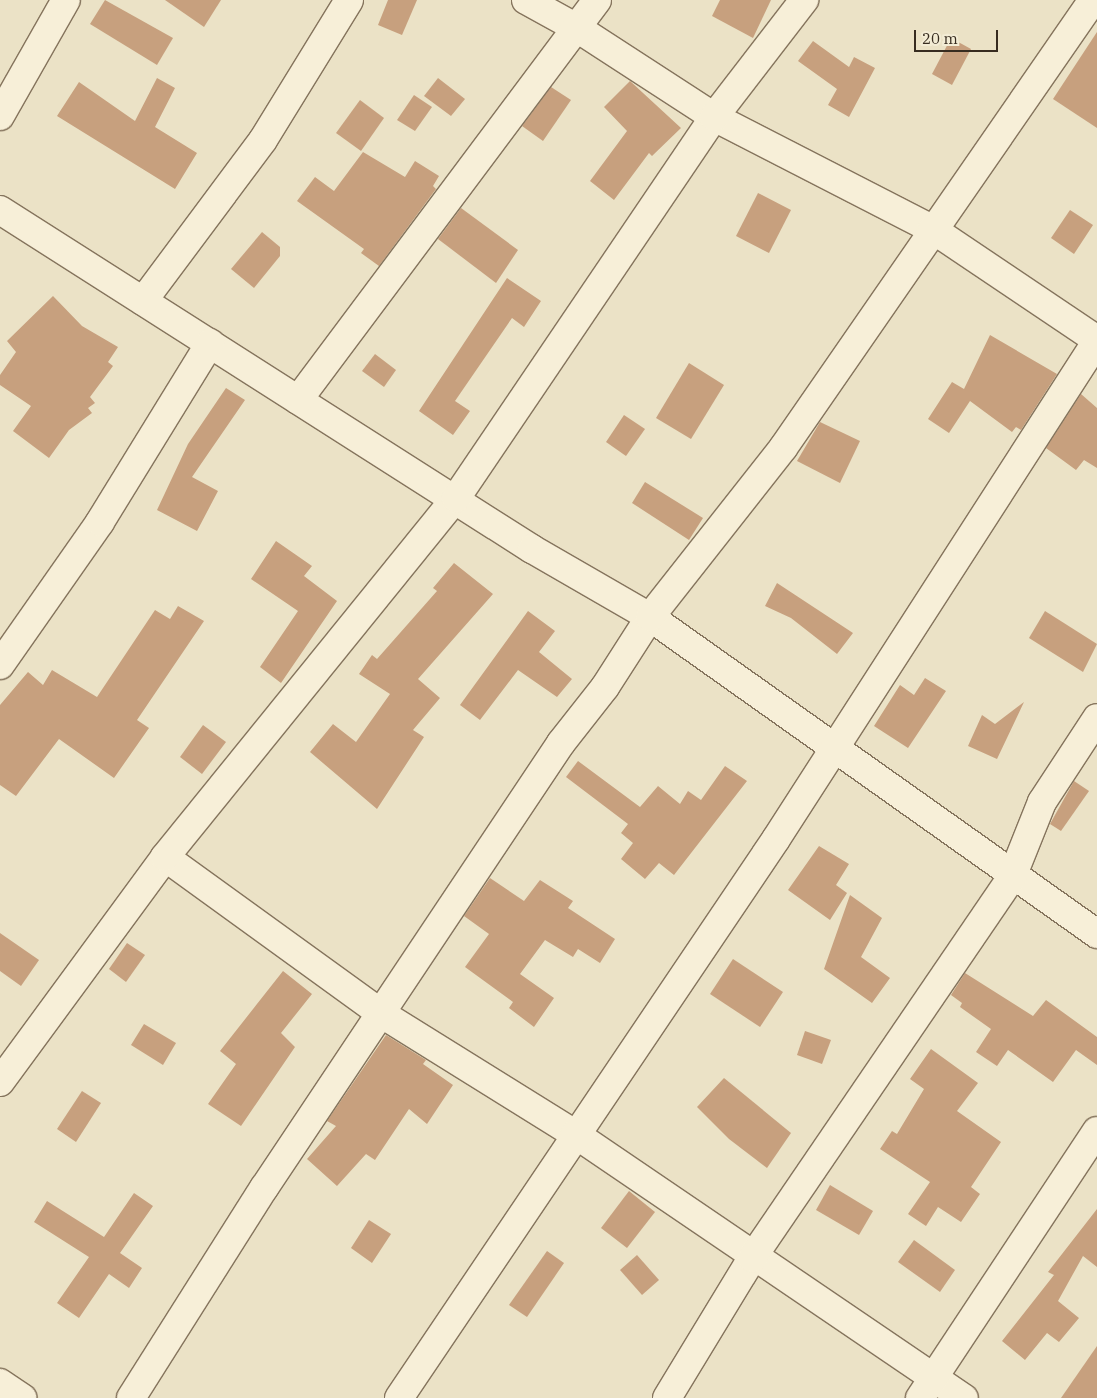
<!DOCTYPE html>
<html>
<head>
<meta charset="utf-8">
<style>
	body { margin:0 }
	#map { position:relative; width:1097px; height:1398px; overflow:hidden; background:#ebe2c6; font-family:"IBM Plex Serif",serif }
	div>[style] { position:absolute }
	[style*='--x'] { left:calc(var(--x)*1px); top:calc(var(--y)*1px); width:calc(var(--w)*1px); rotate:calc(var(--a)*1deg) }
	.building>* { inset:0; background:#c7a07e }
	.roads { filter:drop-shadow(1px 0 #85745d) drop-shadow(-1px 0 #85745d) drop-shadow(0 1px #85745d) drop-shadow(0 -1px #85745d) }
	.street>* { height:28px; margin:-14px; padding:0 14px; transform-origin:14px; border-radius:14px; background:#f7efd8 }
	.secondary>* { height:28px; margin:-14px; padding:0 14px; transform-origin:14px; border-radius:14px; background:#f7efd8 }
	span { translate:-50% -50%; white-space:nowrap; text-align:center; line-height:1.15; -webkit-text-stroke:4.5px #f3ecd5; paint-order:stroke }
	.scale { position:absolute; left:914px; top:30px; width:84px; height:22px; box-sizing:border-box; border:2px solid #372c20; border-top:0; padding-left:6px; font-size:15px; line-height:18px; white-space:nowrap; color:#372c20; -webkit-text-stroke:4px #f3ecd5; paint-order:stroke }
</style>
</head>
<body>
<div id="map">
	<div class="building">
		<div style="clip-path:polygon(105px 0,173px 38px,157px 65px,90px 24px)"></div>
		<div style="clip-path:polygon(165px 0,221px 0,204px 27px)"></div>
		<div style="clip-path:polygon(388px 0,417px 0,402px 35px,378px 25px)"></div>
		<div style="clip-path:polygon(720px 0,771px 0,753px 38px,712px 16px)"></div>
		<div style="clip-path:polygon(1097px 32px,1097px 128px,1053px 99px)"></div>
		<div style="clip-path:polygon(951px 38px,971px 49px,952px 85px,932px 74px)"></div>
		<div style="clip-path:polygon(813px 41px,849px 67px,854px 57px,875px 68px,849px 117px,828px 105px,837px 89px,798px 61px)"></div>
		<div style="clip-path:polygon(157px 78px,175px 88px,155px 127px,197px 153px,175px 189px,57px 116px,79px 82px,135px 121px)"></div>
		<div style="clip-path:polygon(438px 78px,465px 99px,451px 116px,424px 96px)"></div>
		<div style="clip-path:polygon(630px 81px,681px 128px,652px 156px,649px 153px,614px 200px,590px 181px,627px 131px,604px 107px)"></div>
		<div style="clip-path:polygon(551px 87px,571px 100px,543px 141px,522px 126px)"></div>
		<div style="clip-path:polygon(414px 95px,432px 107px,415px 131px,397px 120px)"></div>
		<div style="clip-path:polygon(360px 100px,384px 118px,361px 151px,336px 133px)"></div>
		<div style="clip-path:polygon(363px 152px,405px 177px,415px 161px,439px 176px,433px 186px,436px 189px,379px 266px,361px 253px,364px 249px,297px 201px,315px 177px,334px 191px)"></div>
		<div style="clip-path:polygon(758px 193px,791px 210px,769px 253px,736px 236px)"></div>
		<div style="clip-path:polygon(461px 208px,518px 250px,496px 283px,438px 239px)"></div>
		<div style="clip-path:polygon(1070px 210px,1093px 225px,1074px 254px,1051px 238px)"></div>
		<div style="clip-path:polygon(262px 232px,280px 247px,280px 256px,254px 288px,231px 269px)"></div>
		<div style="clip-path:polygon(507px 278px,541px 301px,524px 327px,512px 318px,455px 401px,470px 411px,453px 435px,419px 411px)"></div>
		<div style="clip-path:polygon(53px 296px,82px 326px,118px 347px,108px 362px,113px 366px,90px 397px,95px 403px,88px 408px,92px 413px,69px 430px,49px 458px,13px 431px,31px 406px,0 385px,0 375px,16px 352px,7px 341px)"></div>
		<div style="clip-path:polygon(990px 335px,1057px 374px,1021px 430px,1016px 427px,1012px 432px,970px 401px,949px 433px,928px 419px,952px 382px,964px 389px)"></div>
		<div style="clip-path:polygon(375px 354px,396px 370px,384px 387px,362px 371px)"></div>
		<div style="clip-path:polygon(689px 363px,724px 385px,691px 439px,656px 418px)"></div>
		<div style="clip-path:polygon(226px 388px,245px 400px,192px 477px,218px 491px,197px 531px,157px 510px,188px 444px)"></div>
		<div style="clip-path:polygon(1081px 394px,1097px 408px,1097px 468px,1084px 460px,1076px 470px,1046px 448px)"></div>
		<div style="clip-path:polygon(624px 415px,645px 429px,626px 456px,606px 442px)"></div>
		<div style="clip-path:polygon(820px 422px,860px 441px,840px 483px,797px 461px)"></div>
		<div style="clip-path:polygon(645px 482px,703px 518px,689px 540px,632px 503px)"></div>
		<div style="clip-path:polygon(276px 541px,312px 566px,304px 576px,337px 601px,281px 683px,260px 667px,298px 611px,251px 579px)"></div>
		<div style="clip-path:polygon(454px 563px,493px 594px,418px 679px,440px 698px,413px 730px,424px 737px,377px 809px,310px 752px,333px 724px,356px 742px,390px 694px,359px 674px,372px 655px,377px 659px,437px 591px,433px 588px)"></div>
		<div style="clip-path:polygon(777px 583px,853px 633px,837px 654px,791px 618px,765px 606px)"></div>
		<div style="clip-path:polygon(178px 606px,204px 621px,137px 720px,149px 728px,114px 778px,59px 739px,16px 796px,0 785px,0 705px,28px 672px,43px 685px,52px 670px,97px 697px,155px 610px,170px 619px)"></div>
		<div style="clip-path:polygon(528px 611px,555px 631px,539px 652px,572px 679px,557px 697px,518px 670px,480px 720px,460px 705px)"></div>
		<div style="clip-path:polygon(1045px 611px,1097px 644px,1083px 672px,1029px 638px)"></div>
		<div style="clip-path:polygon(925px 678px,946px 691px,908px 748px,874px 726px,900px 685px,914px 695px)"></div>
		<div style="clip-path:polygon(1024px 702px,997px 759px,968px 746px,982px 715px,995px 724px)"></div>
		<div style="clip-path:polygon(203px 725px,226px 742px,202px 774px,180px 757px)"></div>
		<div style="clip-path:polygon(578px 761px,640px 807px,658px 786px,680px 804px,688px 791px,701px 800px,725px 766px,747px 781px,674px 875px,659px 863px,645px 879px,621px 859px,633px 843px,621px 833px,628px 824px,566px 777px)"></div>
		<div style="clip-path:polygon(1074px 781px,1089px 791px,1061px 831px,1050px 824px)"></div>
		<div style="clip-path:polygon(819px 846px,849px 864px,836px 885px,847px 893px,830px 920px,788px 890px)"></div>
		<div style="clip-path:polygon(490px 878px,524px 901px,540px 880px,573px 901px,568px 908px,615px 939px,600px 963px,578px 949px,573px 957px,545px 940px,520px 974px,554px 998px,534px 1027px,509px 1008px,513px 1002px,465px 967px,489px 934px,464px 916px)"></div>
		<div style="clip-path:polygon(850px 895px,882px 918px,861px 957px,890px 978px,872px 1003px,824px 969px)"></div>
		<div style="clip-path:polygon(0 933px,39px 960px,21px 986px,0 971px)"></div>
		<div style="clip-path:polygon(127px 943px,145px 955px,126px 982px,109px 969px)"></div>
		<div style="clip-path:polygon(733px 959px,783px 992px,760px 1027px,710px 994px)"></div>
		<div style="clip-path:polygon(283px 971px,312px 994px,281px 1033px,295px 1047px,241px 1126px,208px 1104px,236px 1064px,220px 1051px)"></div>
		<div style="clip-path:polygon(965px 973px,1033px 1016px,1046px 1000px,1097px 1037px,1097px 1065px,1076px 1050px,1053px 1082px,1008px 1050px,997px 1066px,976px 1052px,991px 1029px,960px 1007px,962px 1003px,951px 995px)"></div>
		<div style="clip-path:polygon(144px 1024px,176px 1043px,163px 1065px,131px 1045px)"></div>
		<div style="clip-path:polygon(805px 1031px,831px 1040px,822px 1064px,797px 1055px)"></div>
		<div style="clip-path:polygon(386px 1035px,426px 1060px,423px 1064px,453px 1085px,427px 1124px,409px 1109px,375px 1160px,366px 1154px,337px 1186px,307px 1159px,336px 1126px,327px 1121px)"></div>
		<div style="clip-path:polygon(931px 1049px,978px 1083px,957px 1111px,1001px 1142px,971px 1187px,980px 1194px,961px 1222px,938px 1207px,926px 1226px,908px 1214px,930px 1182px,880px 1149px,892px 1131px,897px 1134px,924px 1089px,910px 1079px)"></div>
		<div style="clip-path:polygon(724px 1078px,791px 1133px,767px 1168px,729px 1139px,697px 1107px)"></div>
		<div style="clip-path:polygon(82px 1091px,101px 1103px,76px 1142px,57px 1129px)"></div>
		<div style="clip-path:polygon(830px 1185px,873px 1211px,859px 1235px,816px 1210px)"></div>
		<div style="clip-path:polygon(629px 1191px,655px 1212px,627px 1248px,601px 1228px)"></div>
		<div style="clip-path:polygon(134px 1193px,153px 1206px,120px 1253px,142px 1268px,129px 1288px,109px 1274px,79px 1318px,57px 1303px,89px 1257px,34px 1222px,47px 1201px,104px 1237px)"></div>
		<div style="clip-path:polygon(1097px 1209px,1097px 1267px,1083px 1256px,1058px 1301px,1079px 1318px,1059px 1342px,1047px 1333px,1025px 1360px,1002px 1341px,1054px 1275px,1048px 1272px)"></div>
		<div style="clip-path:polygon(369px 1220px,391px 1234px,372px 1263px,351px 1248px)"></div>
		<div style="clip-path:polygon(914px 1240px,955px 1270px,940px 1292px,898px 1262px)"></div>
		<div style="clip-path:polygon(547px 1251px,564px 1263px,527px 1317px,509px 1305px)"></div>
		<div style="clip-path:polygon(637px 1255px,659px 1280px,642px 1295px,620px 1270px)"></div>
		<div style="clip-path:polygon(1097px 1346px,1097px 1398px,1061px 1398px)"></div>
	</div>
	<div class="roads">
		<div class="street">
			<div style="--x:526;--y:0;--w:58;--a:28.8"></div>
			<div style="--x:577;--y:28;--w:163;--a:33"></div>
			<div style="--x:714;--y:117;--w:245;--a:27.2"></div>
			<div style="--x:932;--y:229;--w:199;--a:33.9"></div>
			<div style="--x:0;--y:116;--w:133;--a:-60.4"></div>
			<div style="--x:0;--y:210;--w:631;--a:32.51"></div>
			<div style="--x:532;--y:549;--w:136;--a:30"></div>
			<div style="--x:650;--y:617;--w:548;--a:35.34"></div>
			<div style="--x:143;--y:301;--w:201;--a:-53.3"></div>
			<div style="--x:263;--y:140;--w:164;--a:-58.4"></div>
			<div style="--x:298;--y:400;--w:499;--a:-53.2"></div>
			<div style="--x:0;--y:665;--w:174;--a:-55"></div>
			<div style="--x:100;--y:522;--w:210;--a:-58.4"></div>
			<div style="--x:165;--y:857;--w:268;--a:35.9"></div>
			<div style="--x:382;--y:1014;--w:227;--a:31.9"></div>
			<div style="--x:575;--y:1134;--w:470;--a:34.2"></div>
			<div style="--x:0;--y:1082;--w:279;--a:-53.7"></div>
			<div style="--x:165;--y:857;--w:462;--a:-51"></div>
			<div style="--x:456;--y:498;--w:460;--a:-55.9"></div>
			<div style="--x:714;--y:117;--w:148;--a:-52.4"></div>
			<div style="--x:131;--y:1398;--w:249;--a:-57.7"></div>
			<div style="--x:264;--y:1188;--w:535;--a:-56.28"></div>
			<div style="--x:561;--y:743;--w:71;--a:-51.8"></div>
			<div style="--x:605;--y:687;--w:83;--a:-57.3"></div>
			<div style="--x:650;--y:617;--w:215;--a:-51.8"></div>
			<div style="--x:783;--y:448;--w:545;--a:-55.32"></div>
			<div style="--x:399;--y:1398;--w:674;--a:-56"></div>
			<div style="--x:776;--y:839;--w:592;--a:-57.2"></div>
			<div style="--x:667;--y:1398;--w:164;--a:-58.7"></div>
			<div style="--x:752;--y:1258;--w:461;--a:-55.7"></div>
			<div style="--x:1012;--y:877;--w:81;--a:-68.2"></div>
			<div style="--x:1042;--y:802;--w:100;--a:-56.8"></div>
			<div style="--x:920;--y:1398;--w:320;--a:-56.5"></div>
		</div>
		<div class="secondary">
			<div style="--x:0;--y:1383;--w:27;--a:34"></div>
		</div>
	</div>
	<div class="scale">20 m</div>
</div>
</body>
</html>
